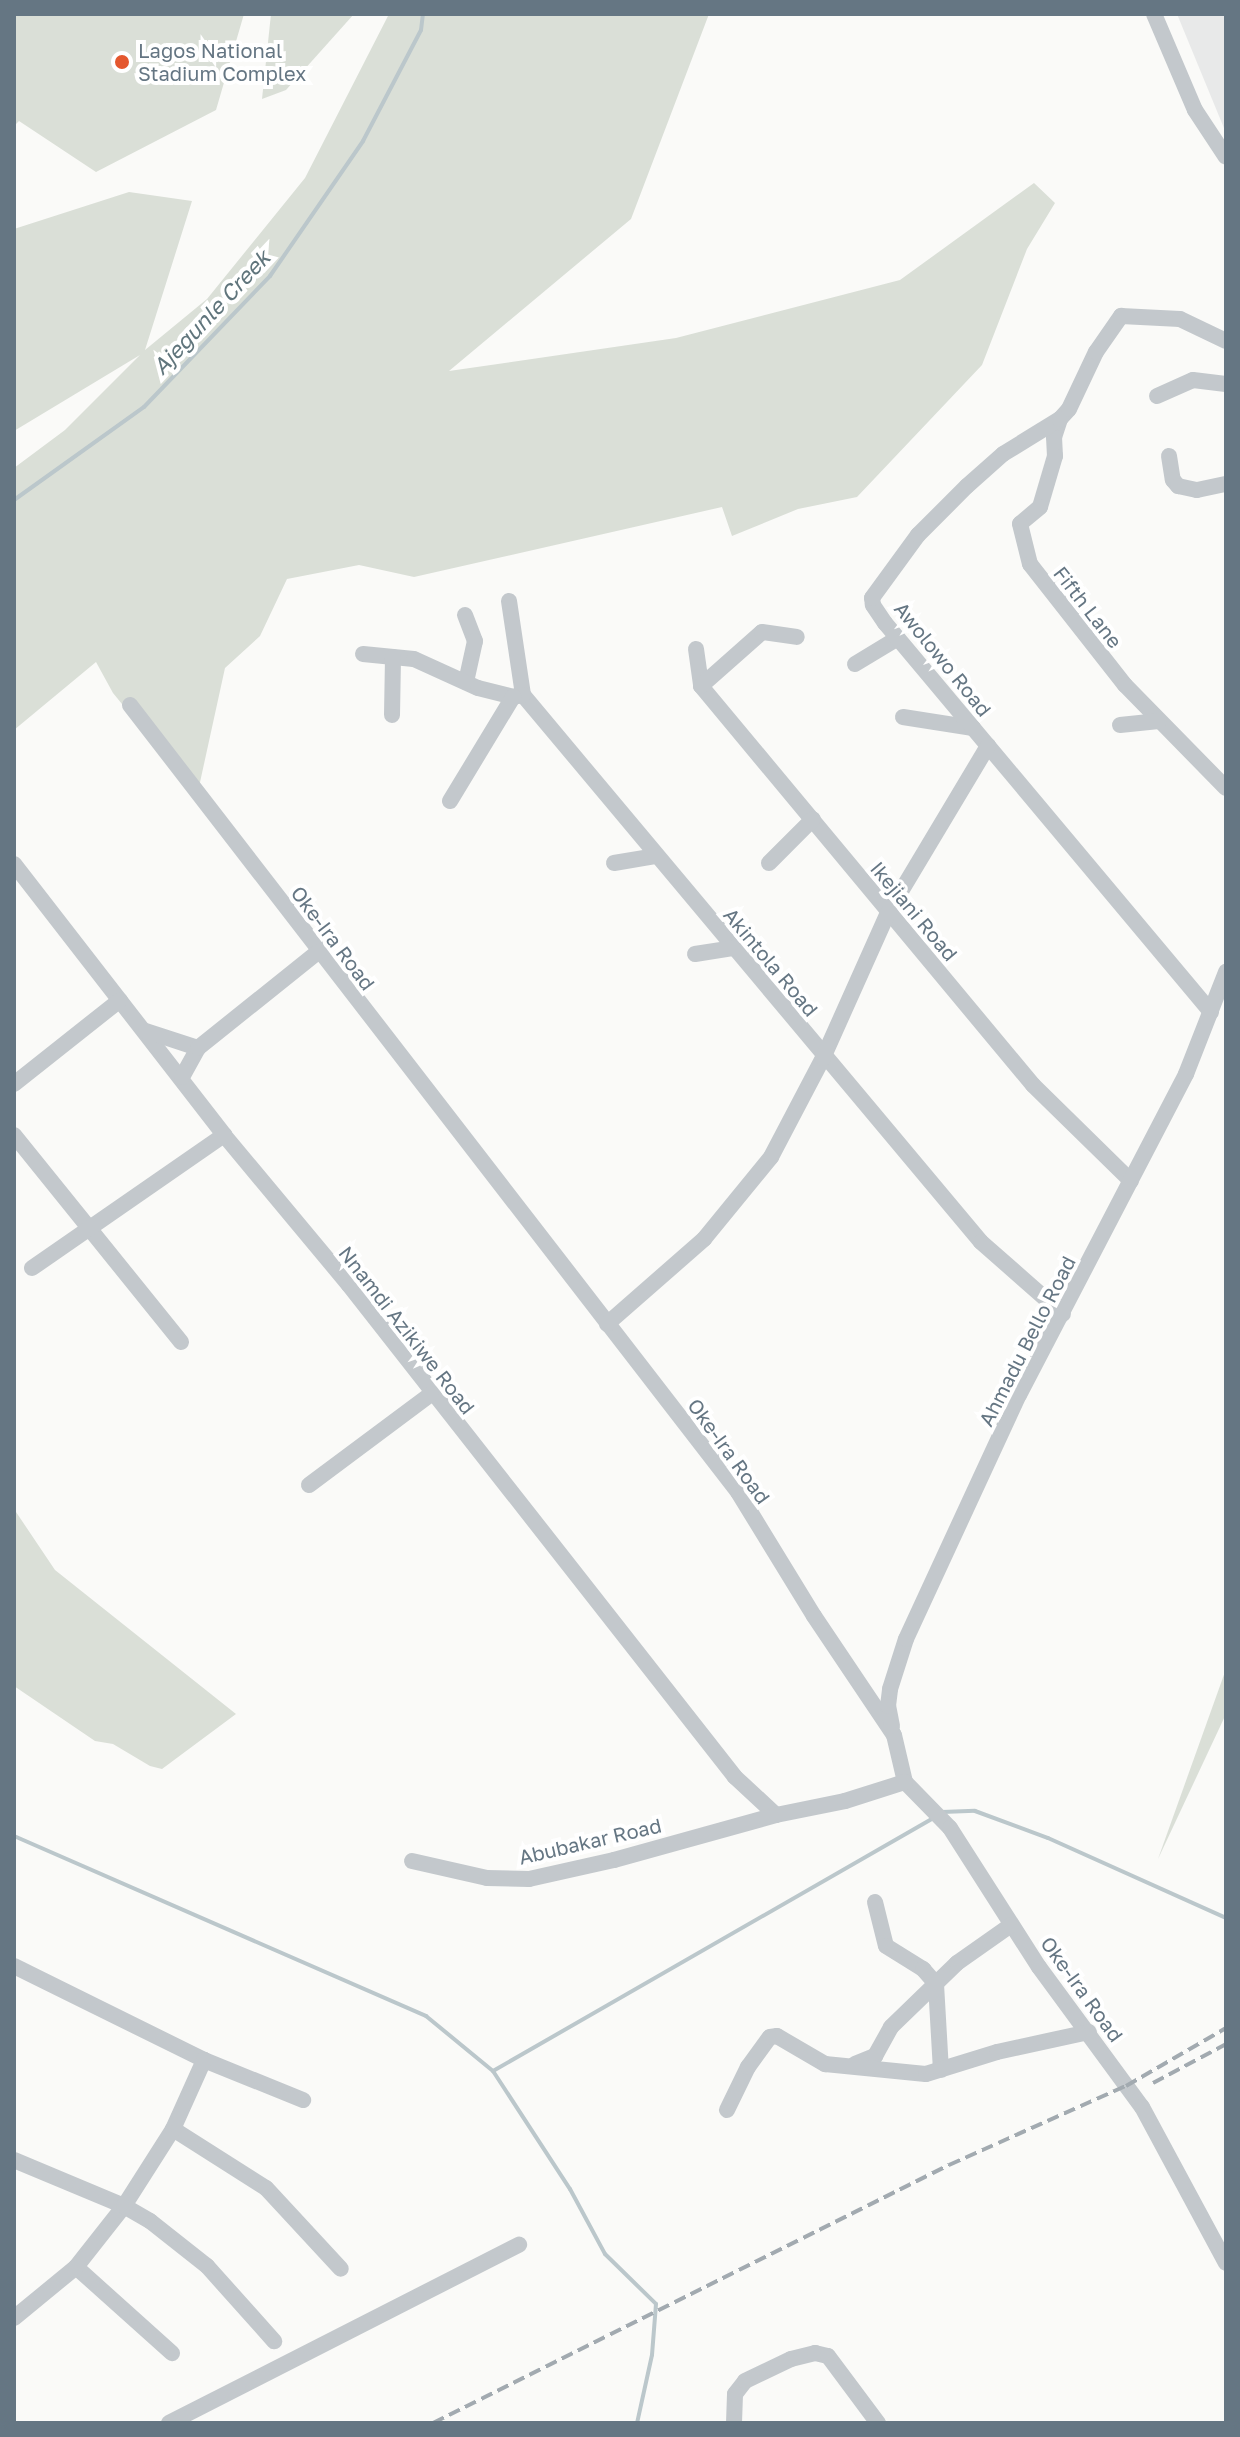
<!DOCTYPE html>
<html>
<head>
<meta charset="utf-8">
<style>
	body { margin:0 }
	#map { position:relative; width:1240px; height:2437px; overflow:hidden; background:#fafaf8; font-family:"Golos Text",sans-serif }
	div>[style] { position:absolute }
	[style*='--x'] { left:calc(var(--x)*1px); top:calc(var(--y)*1px); width:calc(var(--w)*1px); rotate:calc(var(--a)*1deg) }
	.built>* { inset:0; background:#e8e9e9 }
	.green>* { inset:0; background:#dadfd7 }
	.stream>* { height:4px; margin:-2px; padding:0 2px; transform-origin:2px; border-radius:2px; background:#bbc7cb }
	.street>* { height:16px; margin:-8px; padding:0 8px; transform-origin:8px; border-radius:8px; background:#c3c8cc }
	.rail>* { height:4px; margin-top:-2px; transform-origin:0; background:repeating-linear-gradient(90deg,#a2aab0 0 12px,transparent 0 18px) }
	.dots>* { width:22px; height:22px; translate:-50% -50%; box-sizing:border-box; border:4px solid #fff; border-radius:50% }
	span { translate:-50% -50%; white-space:nowrap; text-align:center; line-height:1.15; -webkit-text-stroke:8px #fff; paint-order:stroke }
	.poi-label { font-size:20px; color:#657683 }
	.left { translate:0 -50%; text-align:left }
	.street-label { font-size:20px; color:#657683 }
	.water-label { font-size:22px; color:#60757c; font-style:italic }
	.frame { position:absolute; inset:0; border:16px solid #657683; pointer-events:none }
</style>
</head>
<body>
<div id="map">
	<div class="built">
		<div style="clip-path:polygon(1177px 14px,1226px 14px,1226px 133px)"></div>
	</div>
	<div class="green">
		<div style="clip-path:polygon(14px 14px,244px 14px,216px 110px,96px 172px,19px 121px,14px 126px)"></div>
		<div style="clip-path:polygon(271px 14px,354px 14px,286px 90px,262px 99px)"></div>
		<div style="clip-path:polygon(389px 14px,709px 14px,631px 219px,449px 371px,676px 338px,900px 280px,1034px 183px,1055px 203px,1027px 249px,982px 365px,857px 497px,798px 509px,732px 536px,722px 507px,414px 577px,359px 565px,287px 579px,260px 636px,225px 668px,197px 796px,113px 693px,96px 662px,14px 730px,14px 468px,65px 430px,140px 355px,14px 431px,14px 229px,129px 192px,192px 201px,145px 350px,207px 299px,305px 178px)"></div>
		<div style="clip-path:polygon(14px 1509px,55px 1570px,236px 1714px,162px 1769px,150px 1766px,113px 1744px,95px 1741px,14px 1686px)"></div>
		<div style="clip-path:polygon(1226px 1669px,1226px 1714px,1158px 1859px)"></div>
	</div>
	<div class="stream">
		<div style="--x:14;--y:500;--w:160;--a:-35.6"></div>
		<div style="--x:144;--y:407;--w:182;--a:-46.1"></div>
		<div style="--x:270;--y:276;--w:164;--a:-55.4"></div>
		<div style="--x:363;--y:141;--w:125;--a:-62.4"></div>
		<div style="--x:421;--y:30;--w:16;--a:-83"></div>
		<div style="--x:942;--y:1812;--w:33;--a:-2"></div>
		<div style="--x:975;--y:1811;--w:78;--a:20.3"></div>
		<div style="--x:1048;--y:1838;--w:195;--a:24.2"></div>
		<div style="--x:14;--y:1836;--w:450;--a:23.6"></div>
		<div style="--x:426;--y:2016;--w:87;--a:39.4"></div>
		<div style="--x:493;--y:2071;--w:141;--a:56.9"></div>
		<div style="--x:570;--y:2189;--w:74;--a:61.7"></div>
		<div style="--x:605;--y:2254;--w:71;--a:44.4"></div>
		<div style="--x:656;--y:2304;--w:51;--a:94.5"></div>
		<div style="--x:652;--y:2355;--w:70;--a:102.4"></div>
		<div style="--x:493;--y:2071;--w:510;--a:-29.88"></div>
	</div>
	<div class="street">
		<div style="--x:1154;--y:14;--w:104;--a:66.9"></div>
		<div style="--x:1195;--y:110;--w:56;--a:56.6"></div>
		<div style="--x:1157;--y:396;--w:39;--a:-24"></div>
		<div style="--x:1193;--y:380;--w:33;--a:7"></div>
		<div style="--x:1060;--y:419;--w:19;--a:108"></div>
		<div style="--x:1054;--y:437;--w:19;--a:87"></div>
		<div style="--x:1055;--y:456;--w:53;--a:106.4"></div>
		<div style="--x:1040;--y:507;--w:26;--a:140"></div>
		<div style="--x:1020;--y:524;--w:41;--a:76"></div>
		<div style="--x:1030;--y:564;--w:154;--a:51.9"></div>
		<div style="--x:1125;--y:685;--w:144;--a:45.6"></div>
		<div style="--x:1169;--y:456;--w:24;--a:81"></div>
		<div style="--x:1173;--y:480;--w:8;--a:50"></div>
		<div style="--x:1178;--y:486;--w:19;--a:12"></div>
		<div style="--x:1197;--y:490;--w:30;--a:-12"></div>
		<div style="--x:509;--y:601;--w:95;--a:81.5"></div>
		<div style="--x:523;--y:695;--w:713;--a:50.06"></div>
		<div style="--x:981;--y:1242;--w:109;--a:41.3"></div>
		<div style="--x:465;--y:615;--w:28;--a:69"></div>
		<div style="--x:475;--y:641;--w:42;--a:102.4"></div>
		<div style="--x:696;--y:649;--w:37;--a:82"></div>
		<div style="--x:701;--y:686;--w:519;--a:50.24"></div>
		<div style="--x:1033;--y:1085;--w:137;--a:44.4"></div>
		<div style="--x:363;--y:654;--w:51;--a:5.6"></div>
		<div style="--x:414;--y:659;--w:70;--a:24.4"></div>
		<div style="--x:478;--y:688;--w:36;--a:14"></div>
		<div style="--x:513;--y:697;--w:10;--a:-11"></div>
		<div style="--x:855;--y:664;--w:50;--a:-31.2"></div>
		<div style="--x:701;--y:686;--w:81;--a:-41.5"></div>
		<div style="--x:762;--y:632;--w:35;--a:8"></div>
		<div style="--x:130;--y:705;--w:995;--a:52.31"></div>
		<div style="--x:738;--y:1492;--w:145;--a:58.5"></div>
		<div style="--x:814;--y:1616;--w:143;--a:56.1"></div>
		<div style="--x:894;--y:1735;--w:48;--a:76.8"></div>
		<div style="--x:905;--y:1782;--w:64;--a:45.6"></div>
		<div style="--x:950;--y:1828;--w:165;--a:57.4"></div>
		<div style="--x:1039;--y:1967;--w:174;--a:53.7"></div>
		<div style="--x:1142;--y:2107;--w:177;--a:61.7"></div>
		<div style="--x:392;--y:715;--w:58;--a:-89"></div>
		<div style="--x:903;--y:717;--w:71;--a:8.9"></div>
		<div style="--x:1120;--y:725;--w:39;--a:-6"></div>
		<div style="--x:450;--y:801;--w:122;--a:-58.8"></div>
		<div style="--x:614;--y:863;--w:43;--a:-9.5"></div>
		<div style="--x:769;--y:863;--w:62;--a:-45"></div>
		<div style="--x:14;--y:864;--w:343;--a:52.2"></div>
		<div style="--x:224;--y:1135;--w:195;--a:50.2"></div>
		<div style="--x:349;--y:1285;--w:625;--a:51.88"></div>
		<div style="--x:735;--y:1777;--w:56;--a:42.8"></div>
		<div style="--x:695;--y:954;--w:38;--a:-9"></div>
		<div style="--x:1211;--y:1012;--w:508;--a:-129.96"></div>
		<div style="--x:885;--y:623;--w:22;--a:-124"></div>
		<div style="--x:873;--y:605;--w:7;--a:-98"></div>
		<div style="--x:872;--y:598;--w:78;--a:-53.9"></div>
		<div style="--x:918;--y:535;--w:69;--a:-45"></div>
		<div style="--x:967;--y:486;--w:48;--a:-41.6"></div>
		<div style="--x:1003;--y:454;--w:67;--a:-31.6"></div>
		<div style="--x:1060;--y:419;--w:13;--a:-48"></div>
		<div style="--x:1069;--y:409;--w:63;--a:-64.7"></div>
		<div style="--x:1096;--y:352;--w:44;--a:-55.2"></div>
		<div style="--x:1121;--y:316;--w:59;--a:2.9"></div>
		<div style="--x:1180;--y:319;--w:51;--a:25.6"></div>
		<div style="--x:146;--y:1031;--w:55;--a:18.1"></div>
		<div style="--x:182;--y:1077;--w:33;--a:-61"></div>
		<div style="--x:198;--y:1048;--w:154;--a:-38.7"></div>
		<div style="--x:14;--y:1084;--w:135;--a:-38.4"></div>
		<div style="--x:14;--y:1135;--w:266;--a:51.1"></div>
		<div style="--x:32;--y:1268;--w:234;--a:-34.7"></div>
		<div style="--x:607;--y:1324;--w:129;--a:-41.2"></div>
		<div style="--x:704;--y:1239;--w:106;--a:-50.7"></div>
		<div style="--x:771;--y:1157;--w:112;--a:-62.3"></div>
		<div style="--x:823;--y:1058;--w:159;--a:-65.9"></div>
		<div style="--x:888;--y:913;--w:195;--a:-59.1"></div>
		<div style="--x:309;--y:1485;--w:152;--a:-36.7"></div>
		<div style="--x:892;--y:1726;--w:20;--a:-101"></div>
		<div style="--x:888;--y:1706;--w:17;--a:-83"></div>
		<div style="--x:890;--y:1689;--w:52;--a:-72.3"></div>
		<div style="--x:906;--y:1639;--w:269;--a:-65.2"></div>
		<div style="--x:1019;--y:1395;--w:362;--a:-62.5"></div>
		<div style="--x:1186;--y:1074;--w:110;--a:-68.6"></div>
		<div style="--x:412;--y:1861;--w:77;--a:12.8"></div>
		<div style="--x:487;--y:1878;--w:42;--a:1.4"></div>
		<div style="--x:529;--y:1879;--w:87;--a:-12.6"></div>
		<div style="--x:614;--y:1860;--w:168;--a:-15.5"></div>
		<div style="--x:776;--y:1815;--w:70;--a:-11.5"></div>
		<div style="--x:845;--y:1801;--w:63;--a:-17.6"></div>
		<div style="--x:875;--y:1902;--w:45;--a:76"></div>
		<div style="--x:886;--y:1946;--w:44;--a:31.9"></div>
		<div style="--x:923;--y:1969;--w:20;--a:49"></div>
		<div style="--x:936;--y:1984;--w:86;--a:86.7"></div>
		<div style="--x:14;--y:1966;--w:212;--a:26.3"></div>
		<div style="--x:204;--y:2060;--w:107;--a:22"></div>
		<div style="--x:855;--y:2064;--w:22;--a:-22"></div>
		<div style="--x:875;--y:2056;--w:33;--a:-61"></div>
		<div style="--x:891;--y:2027;--w:92;--a:-44.1"></div>
		<div style="--x:957;--y:1963;--w:66;--a:-35.1"></div>
		<div style="--x:727;--y:2110;--w:48;--a:-64"></div>
		<div style="--x:748;--y:2067;--w:37;--a:-54"></div>
		<div style="--x:770;--y:2037;--w:7;--a:-8"></div>
		<div style="--x:777;--y:2036;--w:56;--a:30.3"></div>
		<div style="--x:825;--y:2064;--w:101;--a:5.7"></div>
		<div style="--x:926;--y:2074;--w:74;--a:-17.2"></div>
		<div style="--x:997;--y:2052;--w:94;--a:-12.3"></div>
		<div style="--x:173;--y:2129;--w:110;--a:32.4"></div>
		<div style="--x:266;--y:2188;--w:110;--a:47.2"></div>
		<div style="--x:14;--y:2160;--w:119;--a:22.7"></div>
		<div style="--x:124;--y:2206;--w:30;--a:30"></div>
		<div style="--x:150;--y:2221;--w:73;--a:38.3"></div>
		<div style="--x:207;--y:2266;--w:101;--a:48.2"></div>
		<div style="--x:76;--y:2267;--w:129;--a:41.9"></div>
		<div style="--x:14;--y:2318;--w:80;--a:-39.4"></div>
		<div style="--x:76;--y:2267;--w:78;--a:-51.8"></div>
		<div style="--x:124;--y:2206;--w:91;--a:-57.5"></div>
		<div style="--x:173;--y:2129;--w:76;--a:-65.8"></div>
		<div style="--x:169;--y:2423;--w:393;--a:-27"></div>
		<div style="--x:734;--y:2423;--w:29;--a:-88"></div>
		<div style="--x:735;--y:2394;--w:16;--a:-52"></div>
		<div style="--x:745;--y:2381;--w:51;--a:-25.6"></div>
		<div style="--x:791;--y:2359;--w:25;--a:-14"></div>
		<div style="--x:815;--y:2353;--w:13;--a:13"></div>
		<div style="--x:828;--y:2356;--w:84;--a:53.3"></div>
	</div>
	<div class="rail">
		<div style="--x:1153;--y:2083;--w:83;--a:-28.1"></div>
		<div style="--x:433;--y:2423;--w:577;--a:-26.57"></div>
		<div style="--x:949;--y:2165;--w:194;--a:-24.1"></div>
		<div style="--x:1126;--y:2086;--w:116;--a:-30.1"></div>
	</div>
	<div class="dots">
		<div style="left:122px;top:62px;background:#e4572e"></div>
	</div>
	<div class="poi-label">
		<span class="left" style="left:138px;top:62px">Lagos National<br>Stadium Complex</span>
	</div>
	<div class="street-label">
		<span style="left:1088px;top:607px;rotate:52deg">Fifth Lane</span>
		<span style="left:943px;top:659px;rotate:51deg">Awolowo Road</span>
		<span style="left:914px;top:911px;rotate:50deg">Ikejiani Road</span>
		<span style="left:333px;top:938px;rotate:53deg">Oke-Ira Road</span>
		<span style="left:771px;top:962px;rotate:50deg">Akintola Road</span>
		<span style="left:407px;top:1330px;rotate:52deg">Nnamdi Azikiwe Road</span>
		<span style="left:1027px;top:1341px;rotate:-63deg">Ahmadu Bello Road</span>
		<span style="left:729px;top:1451px;rotate:54deg">Oke-Ira Road</span>
		<span style="left:590px;top:1841px;rotate:-13deg">Abubakar Road</span>
		<span style="left:1082px;top:1989px;rotate:54deg">Oke-Ira Road</span>
	</div>
	<div class="water-label">
		<span style="left:211px;top:312px;rotate:-47deg">Ajegunle Creek</span>
	</div>
	<div class="frame"></div>
</div>
</body>
</html>
